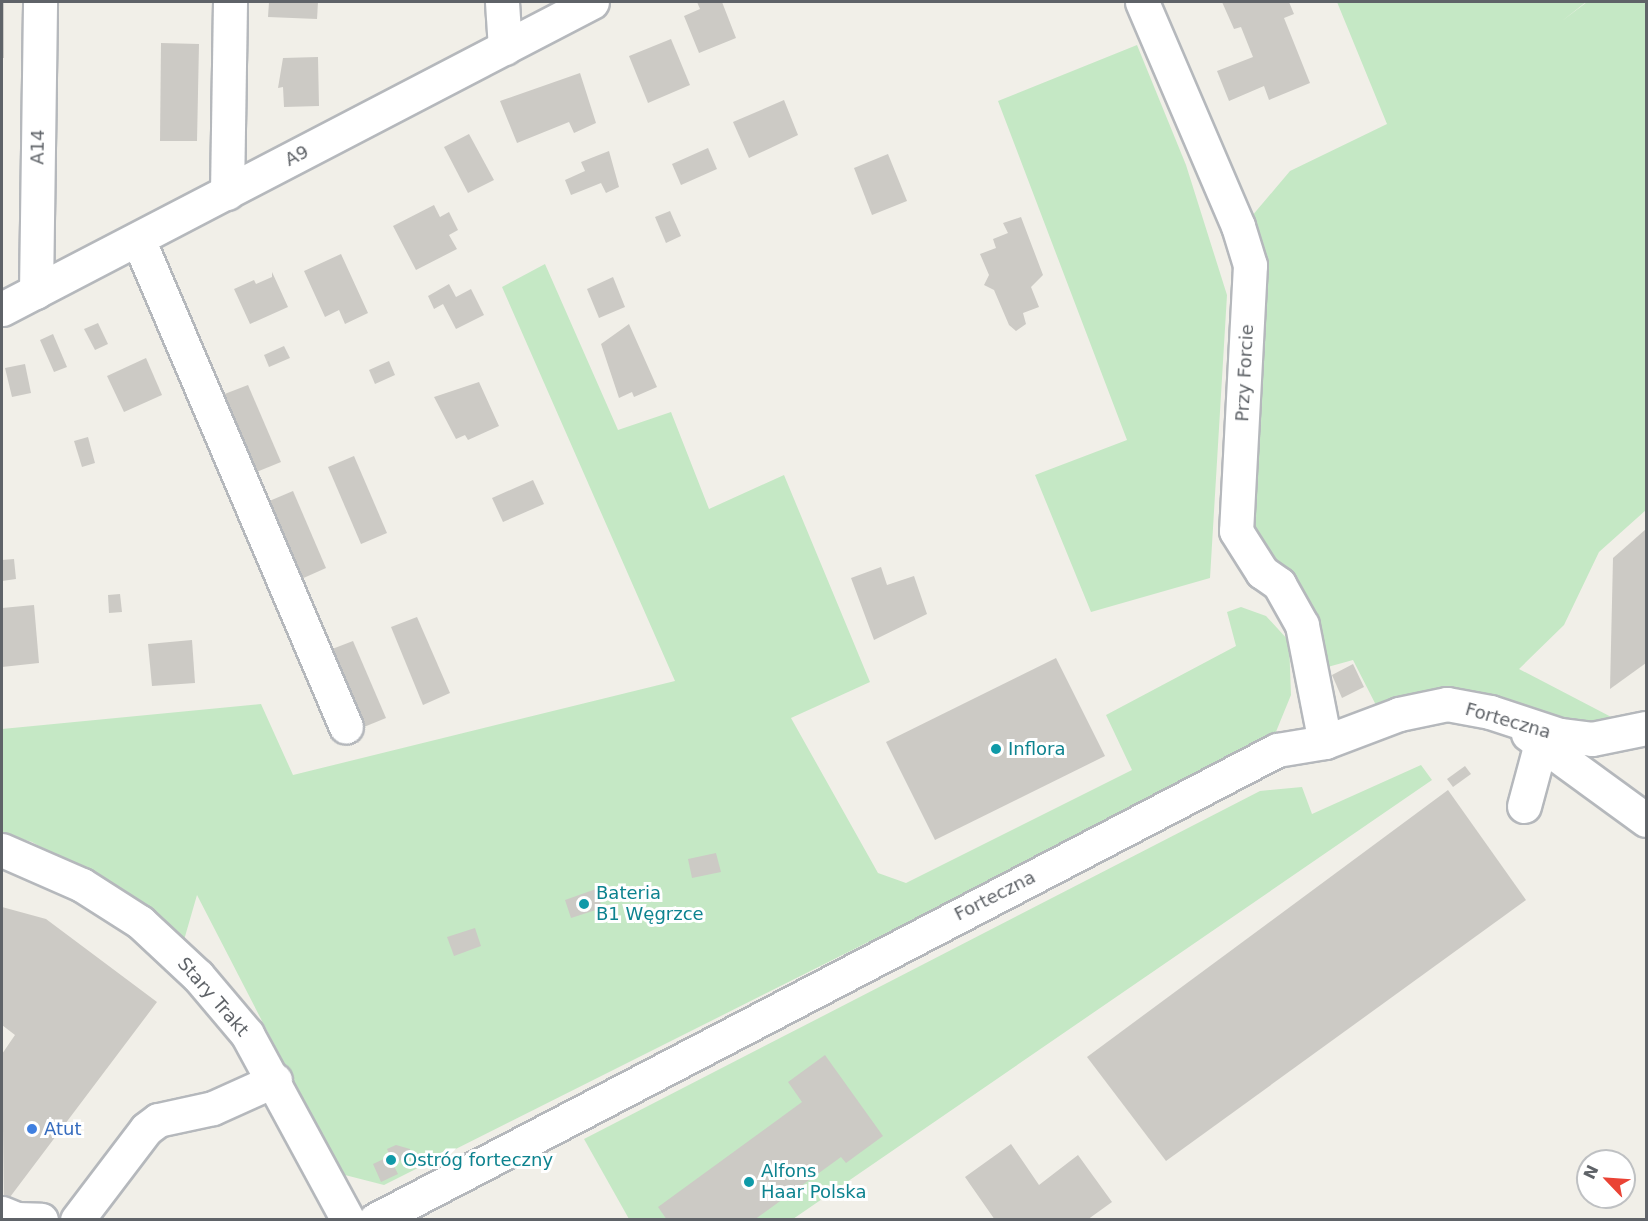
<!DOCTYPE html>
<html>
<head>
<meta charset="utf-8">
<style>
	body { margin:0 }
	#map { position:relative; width:1648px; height:1221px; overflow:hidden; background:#f1efe8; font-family:"DejaVu Sans",sans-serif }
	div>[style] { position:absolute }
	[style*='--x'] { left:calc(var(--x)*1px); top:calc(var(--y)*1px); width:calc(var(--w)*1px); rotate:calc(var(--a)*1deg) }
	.green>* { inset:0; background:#c5e8c5 }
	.building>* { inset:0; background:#cccac5 }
	.roads { filter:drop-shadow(2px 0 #b5b8bc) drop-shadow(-2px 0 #b5b8bc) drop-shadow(0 2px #b5b8bc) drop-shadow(0 -2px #b5b8bc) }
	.minor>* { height:33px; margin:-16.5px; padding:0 16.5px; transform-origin:16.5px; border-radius:16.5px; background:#fff }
	.dots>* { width:16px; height:16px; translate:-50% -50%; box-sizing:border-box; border:3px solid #fff; border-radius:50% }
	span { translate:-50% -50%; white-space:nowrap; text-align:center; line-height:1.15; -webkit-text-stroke:6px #fff; paint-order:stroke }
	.street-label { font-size:18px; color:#5f6368 }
	.culture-label { font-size:18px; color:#0d838f }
	.left { translate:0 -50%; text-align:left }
	.shop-label { font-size:18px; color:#366cbe }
	.frame { position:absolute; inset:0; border:3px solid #5f6368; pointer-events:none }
	.north { position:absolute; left:1576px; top:1149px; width:60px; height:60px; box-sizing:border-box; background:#fff; border:2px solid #bfc1c3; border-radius:50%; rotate:295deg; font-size:16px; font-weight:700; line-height:24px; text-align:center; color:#5f6368 }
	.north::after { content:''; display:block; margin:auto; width:21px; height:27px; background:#ea4335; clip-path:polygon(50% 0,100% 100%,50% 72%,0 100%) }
</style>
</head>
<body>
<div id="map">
	<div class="green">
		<div style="clip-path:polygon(1337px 2px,1586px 2px,1562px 21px,1587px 2px,1646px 2px,1646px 510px,1599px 552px,1564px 625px,1519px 669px,1617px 720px,1584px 724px,1380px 713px,1353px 660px,1324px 668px,1249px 535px,1246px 223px,1290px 171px,1387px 124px)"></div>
		<div style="clip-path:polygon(1137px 45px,1186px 165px,1227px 295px,1210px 578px,1091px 612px,1035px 475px,1127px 440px,998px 101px)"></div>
		<div style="clip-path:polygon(545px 264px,618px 430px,671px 412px,709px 509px,784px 475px,870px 682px,791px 718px,878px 873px,906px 883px,1132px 770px,1106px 715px,1236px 646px,1227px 612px,1241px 607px,1266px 616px,1289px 641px,1291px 695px,1273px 739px,384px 1185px,341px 1174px,197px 895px,184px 940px,123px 895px,32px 842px,2px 833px,2px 729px,261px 704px,293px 775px,675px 681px,502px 287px)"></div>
		<div style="clip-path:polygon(1421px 765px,1432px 780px,793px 1219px,629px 1219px,584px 1139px,1260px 791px,1302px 787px,1312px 814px)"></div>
	</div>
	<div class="building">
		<div style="clip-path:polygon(2px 2px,4px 2px,4px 58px,2px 58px)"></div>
		<div style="clip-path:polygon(269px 2px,318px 2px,317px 19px,268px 17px)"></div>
		<div style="clip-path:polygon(697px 2px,722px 2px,736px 38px,699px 53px,684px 16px,700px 9px)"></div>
		<div style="clip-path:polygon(1222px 2px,1289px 2px,1294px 14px,1284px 18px,1310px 83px,1269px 100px,1264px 86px,1229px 101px,1217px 71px,1253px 57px,1241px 27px,1234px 29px)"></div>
		<div style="clip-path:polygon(671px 39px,690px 85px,648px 103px,629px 56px)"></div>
		<div style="clip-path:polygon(161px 43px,199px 44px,197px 141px,160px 141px)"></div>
		<div style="clip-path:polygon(318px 57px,319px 106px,284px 107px,283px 87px,278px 88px,283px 58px)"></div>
		<div style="clip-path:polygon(580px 73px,596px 123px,574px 133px,569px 122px,517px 143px,500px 101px)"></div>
		<div style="clip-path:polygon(784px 100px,798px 135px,749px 158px,733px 122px)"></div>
		<div style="clip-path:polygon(469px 134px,494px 180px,468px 193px,444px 147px)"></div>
		<div style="clip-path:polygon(708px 148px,717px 169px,681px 185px,672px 164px)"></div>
		<div style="clip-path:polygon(609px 151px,619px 187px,606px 193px,601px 183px,571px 195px,565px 180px,585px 171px,581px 162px)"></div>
		<div style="clip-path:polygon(888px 154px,907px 201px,872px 215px,854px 168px)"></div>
		<div style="clip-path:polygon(434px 205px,440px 217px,449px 212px,458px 230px,449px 235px,457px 249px,416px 270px,393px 226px)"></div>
		<div style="clip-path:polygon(670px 211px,681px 236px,666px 243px,655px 217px)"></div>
		<div style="clip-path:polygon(1021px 217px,1043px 275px,1031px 287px,1039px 307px,1023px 313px,1026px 324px,1016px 331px,1009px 325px,994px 290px,984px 285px,989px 275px,980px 254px,996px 248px,993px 239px,1008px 233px,1003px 223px)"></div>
		<div style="clip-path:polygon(341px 254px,368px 313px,345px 324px,339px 310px,325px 317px,304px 271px)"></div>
		<div style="clip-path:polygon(272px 272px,288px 307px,250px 324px,234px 289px,254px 280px,256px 284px,272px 277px)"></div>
		<div style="clip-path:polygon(613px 277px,625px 307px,599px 318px,587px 289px)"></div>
		<div style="clip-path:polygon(449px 284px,456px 297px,471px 289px,484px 315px,456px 329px,443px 304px,434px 309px,428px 296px)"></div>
		<div style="clip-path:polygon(98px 323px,108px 344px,95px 350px,84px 329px)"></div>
		<div style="clip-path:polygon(629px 324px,657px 387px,634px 397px,632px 392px,619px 398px,601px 344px)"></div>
		<div style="clip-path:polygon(53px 334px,67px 367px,54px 372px,40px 340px)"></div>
		<div style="clip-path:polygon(284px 346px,290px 358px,269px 367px,264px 355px)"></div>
		<div style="clip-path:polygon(146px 358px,162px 395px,124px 412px,107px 376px)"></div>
		<div style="clip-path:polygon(389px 361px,395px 375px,375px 384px,369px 370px)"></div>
		<div style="clip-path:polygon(25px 364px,31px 393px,12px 397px,5px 368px)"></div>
		<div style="clip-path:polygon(479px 382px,499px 426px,468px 440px,465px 435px,456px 439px,434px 397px)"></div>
		<div style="clip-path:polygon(248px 385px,281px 462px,254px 473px,222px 395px)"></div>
		<div style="clip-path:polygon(88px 437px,95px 463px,82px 467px,74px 441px)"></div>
		<div style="clip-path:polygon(354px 456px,387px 533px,361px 544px,328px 467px)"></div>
		<div style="clip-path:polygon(533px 480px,544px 504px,503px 522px,492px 498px)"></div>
		<div style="clip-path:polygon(293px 491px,326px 568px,299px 580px,267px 502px)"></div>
		<div style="clip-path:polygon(1646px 529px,1646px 663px,1610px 689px,1613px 558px)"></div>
		<div style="clip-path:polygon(14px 559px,16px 579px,2px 581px,2px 560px)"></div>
		<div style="clip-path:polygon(881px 567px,887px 585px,914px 576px,927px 614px,874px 640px,851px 578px)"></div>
		<div style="clip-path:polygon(120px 594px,122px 612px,109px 613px,108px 595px)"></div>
		<div style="clip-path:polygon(34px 605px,39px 663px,2px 667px,2px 608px)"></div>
		<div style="clip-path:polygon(417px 617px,450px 693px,423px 705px,391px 627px)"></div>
		<div style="clip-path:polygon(192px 640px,195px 683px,152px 686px,148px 644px)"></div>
		<div style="clip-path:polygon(353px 641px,386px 718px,359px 729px,327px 651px)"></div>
		<div style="clip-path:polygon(1056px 658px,1105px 756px,935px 840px,886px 742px)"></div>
		<div style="clip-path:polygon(1353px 664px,1364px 687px,1342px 698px,1332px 675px)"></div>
		<div style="clip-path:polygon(1465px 766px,1471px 774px,1453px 787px,1447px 779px)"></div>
		<div style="clip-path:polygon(1448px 790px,1526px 900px,1166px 1161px,1087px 1057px)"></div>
		<div style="clip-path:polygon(716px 853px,721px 872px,692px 878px,688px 859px)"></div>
		<div style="clip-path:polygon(596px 889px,602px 908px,571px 918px,565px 900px)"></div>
		<div style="clip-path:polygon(2px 907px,46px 919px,157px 1002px,4px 1205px,2px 1054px,15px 1035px,2px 1025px)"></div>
		<div style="clip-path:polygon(475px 928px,481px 946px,454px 956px,447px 937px)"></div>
		<div style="clip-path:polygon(825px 1055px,883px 1136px,846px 1163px,841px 1157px,754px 1220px,667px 1220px,658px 1207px,802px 1102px,788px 1082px)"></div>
		<div style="clip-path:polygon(1011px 1144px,1039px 1185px,1078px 1155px,1112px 1202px,1087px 1220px,995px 1220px,965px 1177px)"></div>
		<div style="clip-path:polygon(396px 1145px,410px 1149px,411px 1155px,393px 1164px,398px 1174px,381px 1182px,373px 1164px,390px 1156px,387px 1149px)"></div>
	</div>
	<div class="roads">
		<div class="minor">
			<div style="--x:502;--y:2;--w:46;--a:86.3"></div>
			<div style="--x:1142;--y:2;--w:244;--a:66.8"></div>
			<div style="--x:1238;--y:226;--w:41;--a:72.9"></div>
			<div style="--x:1250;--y:265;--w:266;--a:93"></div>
			<div style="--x:1236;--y:531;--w:49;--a:57.6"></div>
			<div style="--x:1262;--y:572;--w:21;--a:35"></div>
			<div style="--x:1279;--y:584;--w:47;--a:60.7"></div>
			<div style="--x:1302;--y:625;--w:119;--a:78.9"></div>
			<div style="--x:227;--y:193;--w:191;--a:-89.1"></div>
			<div style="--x:138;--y:239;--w:530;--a:66.91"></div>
			<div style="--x:36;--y:292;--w:290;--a:-89.2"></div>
			<div style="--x:2;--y:309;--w:665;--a:-27.49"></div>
			<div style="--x:1528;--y:734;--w:146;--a:36.1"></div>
			<div style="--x:1524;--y:806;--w:65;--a:-74.9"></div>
			<div style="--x:2;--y:850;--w:87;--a:23.6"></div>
			<div style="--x:82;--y:885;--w:69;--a:32.5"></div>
			<div style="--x:140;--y:922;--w:79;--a:43"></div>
			<div style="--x:198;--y:976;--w:76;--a:49.8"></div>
			<div style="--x:247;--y:1034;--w:212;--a:61.5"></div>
			<div style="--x:2;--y:1213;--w:16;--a:22"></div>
			<div style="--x:17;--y:1219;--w:24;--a:2"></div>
			<div style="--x:77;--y:1220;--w:114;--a:-52.8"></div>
			<div style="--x:146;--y:1129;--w:15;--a:-37"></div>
			<div style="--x:158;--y:1120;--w:56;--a:-12.3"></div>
			<div style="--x:213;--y:1108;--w:68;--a:-24.3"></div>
			<div style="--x:375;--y:1220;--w:1017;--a:-27.52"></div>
			<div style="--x:1277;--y:750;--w:49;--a:-9.5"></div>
			<div style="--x:1325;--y:742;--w:79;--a:-20.7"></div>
			<div style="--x:1399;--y:714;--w:49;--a:-11.8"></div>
			<div style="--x:1447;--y:704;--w:44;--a:10.5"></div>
			<div style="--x:1490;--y:712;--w:74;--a:18.2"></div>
			<div style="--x:1560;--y:735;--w:32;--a:7"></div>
			<div style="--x:1592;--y:739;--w:55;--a:-11.5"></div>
		</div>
	</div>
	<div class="dots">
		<div style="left:996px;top:749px;background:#0f9aa8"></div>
		<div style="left:584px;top:904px;background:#0f9aa8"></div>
		<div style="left:32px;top:1129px;background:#3f7fe0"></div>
		<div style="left:391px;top:1160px;background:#0f9aa8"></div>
		<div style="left:749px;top:1182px;background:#0f9aa8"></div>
	</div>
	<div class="street-label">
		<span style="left:38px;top:147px;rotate:-89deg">A14</span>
		<span style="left:297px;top:156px;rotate:-27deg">A9</span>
		<span style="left:1245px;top:373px;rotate:-87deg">Przy Forcie</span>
		<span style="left:1508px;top:721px;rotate:16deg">Forteczna</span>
		<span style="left:995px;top:896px;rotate:-27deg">Forteczna</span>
		<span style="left:213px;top:997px;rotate:49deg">Stary Trakt</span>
	</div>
	<div class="culture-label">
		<span class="left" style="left:1008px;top:749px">Inflora</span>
		<span class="left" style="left:596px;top:904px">Bateria<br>B1 Węgrzce</span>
		<span class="left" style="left:403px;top:1160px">Ostróg forteczny</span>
		<span class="left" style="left:761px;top:1182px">Alfons<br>Haar Polska</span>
	</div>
	<div class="shop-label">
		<span class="left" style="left:44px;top:1129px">Atut</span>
	</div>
	<div class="frame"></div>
	<div class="north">N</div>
</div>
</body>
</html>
